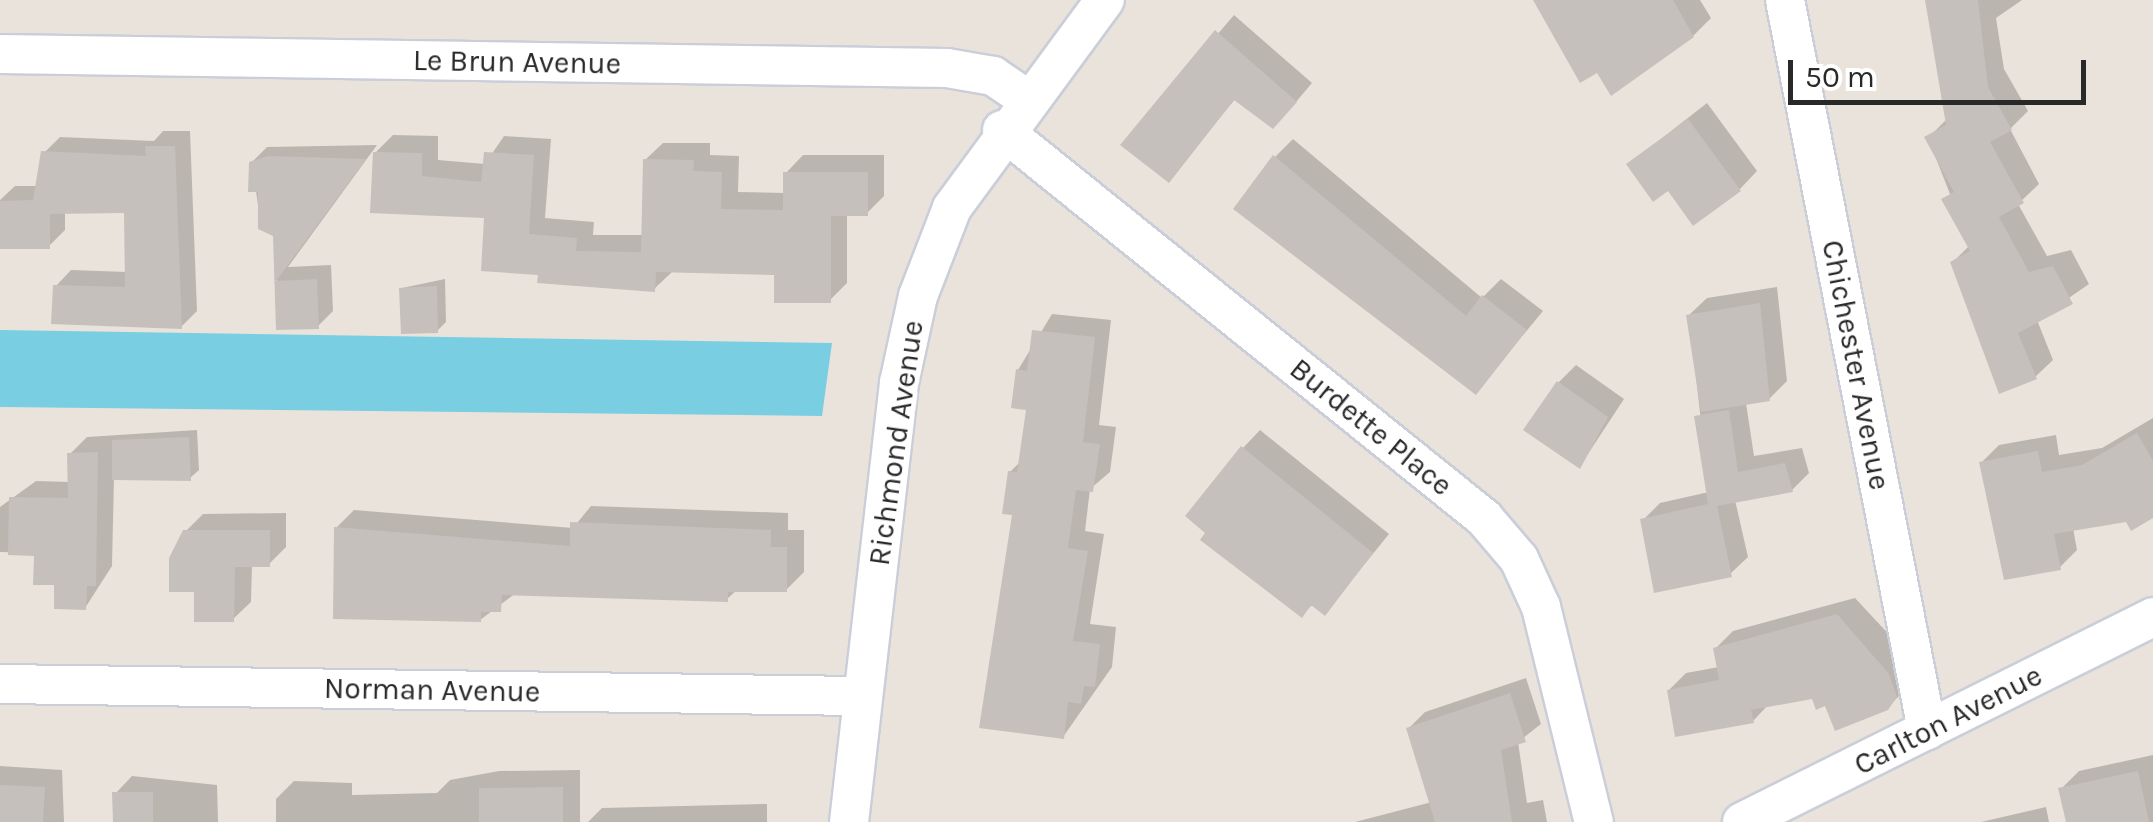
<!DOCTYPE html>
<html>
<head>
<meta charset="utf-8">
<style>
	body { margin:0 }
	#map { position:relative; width:2153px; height:822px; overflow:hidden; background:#eae3dc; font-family:Karla,sans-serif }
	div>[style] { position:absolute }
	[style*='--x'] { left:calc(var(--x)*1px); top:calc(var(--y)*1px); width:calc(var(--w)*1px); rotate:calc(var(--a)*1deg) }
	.water>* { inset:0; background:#79cee2 }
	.shadow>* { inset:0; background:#0003 }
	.building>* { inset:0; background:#c5c0bb }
	.roads { filter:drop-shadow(2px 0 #caced9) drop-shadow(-2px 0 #caced9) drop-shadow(0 2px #caced9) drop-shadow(0 -2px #caced9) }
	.minor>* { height:38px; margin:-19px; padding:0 19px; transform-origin:19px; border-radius:19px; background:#fff }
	span { translate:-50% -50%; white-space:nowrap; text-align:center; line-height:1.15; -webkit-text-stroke:9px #fff; paint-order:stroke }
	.street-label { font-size:30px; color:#292929 }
	.scale { position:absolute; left:1788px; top:60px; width:298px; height:45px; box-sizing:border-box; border:5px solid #292929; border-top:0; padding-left:12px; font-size:30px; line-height:35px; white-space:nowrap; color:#292929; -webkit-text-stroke:8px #fff; paint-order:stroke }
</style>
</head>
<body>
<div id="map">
	<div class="water">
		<div style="clip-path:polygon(0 330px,832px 343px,822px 416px,0 407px)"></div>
	</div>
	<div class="shadow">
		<div style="clip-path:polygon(1551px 0,1700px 0,1711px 18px,1693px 36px,1598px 70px)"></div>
		<div style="clip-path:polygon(1927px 0,2022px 0,1996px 18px,2004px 69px,2028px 111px,2010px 129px,2039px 184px,2018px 204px,2047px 256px,2071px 250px,2089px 284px,2037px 320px,2053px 360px,2035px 377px,1953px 262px,1970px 245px,1928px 138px,1947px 119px)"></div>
		<div style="clip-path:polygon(1234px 15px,1312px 83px,1290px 109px,1236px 98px,1169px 179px,1124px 144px)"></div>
		<div style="clip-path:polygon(1707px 103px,1757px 171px,1740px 189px,1668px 188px,1629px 164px)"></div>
		<div style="clip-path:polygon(163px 131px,190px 131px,197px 311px,181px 327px,56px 286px,71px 270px,127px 272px,126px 211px,65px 211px,65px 230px,49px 246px,0 246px,0 200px,15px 186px,38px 186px,44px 153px,60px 137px,154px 141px)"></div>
		<div style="clip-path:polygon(393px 135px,438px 136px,438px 160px,485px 164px,504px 136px,551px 139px,545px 218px,594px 222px,593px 235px,644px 235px,645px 160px,663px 143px,710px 143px,710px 155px,739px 156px,738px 192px,786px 193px,786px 173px,803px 155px,884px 155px,884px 196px,867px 213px,847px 214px,847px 283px,830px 300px,777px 273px,672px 272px,654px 289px,540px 273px,487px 216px,375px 153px)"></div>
		<div style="clip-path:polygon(1293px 139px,1482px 298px,1501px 279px,1543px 311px,1476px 392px,1275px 157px)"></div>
		<div style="clip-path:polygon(377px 145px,288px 267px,331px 265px,333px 311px,318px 326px,279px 328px,275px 235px,261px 227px,252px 162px,267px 147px)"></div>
		<div style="clip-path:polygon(445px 279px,446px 322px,437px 331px,402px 288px)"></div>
		<div style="clip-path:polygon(1777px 287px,1787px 381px,1769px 399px,1746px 403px,1754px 456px,1802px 448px,1809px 473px,1792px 490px,1735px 500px,1748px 557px,1730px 574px,1643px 520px,1660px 503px,1709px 492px,1689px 315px,1707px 298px)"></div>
		<div style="clip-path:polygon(1052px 314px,1111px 320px,1099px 425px,1116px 427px,1110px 472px,1090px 489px,1085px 531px,1104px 534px,1090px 624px,1116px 627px,1112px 667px,1063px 737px,1010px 472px,1021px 461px,1028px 408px,1018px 370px)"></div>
		<div style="clip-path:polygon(1576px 365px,1624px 399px,1580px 466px,1558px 383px)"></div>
		<div style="clip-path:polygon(2153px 418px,2153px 516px,2073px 528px,2077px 550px,2059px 568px,1981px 463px,1999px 445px,2056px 435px,2059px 455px,2102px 448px)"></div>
		<div style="clip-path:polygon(197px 430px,199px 470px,190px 478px,114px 478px,112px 566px,85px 608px,36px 553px,0 552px,0 507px,36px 481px,70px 482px,70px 454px,87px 437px)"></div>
		<div style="clip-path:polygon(1260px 430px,1389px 534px,1325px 613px,1313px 604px,1302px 615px,1243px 448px)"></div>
		<div style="clip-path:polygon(591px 506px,788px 513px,788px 530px,804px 530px,804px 572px,786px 590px,737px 590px,727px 599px,516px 593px,480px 620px,336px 528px,354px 510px,573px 528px)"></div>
		<div style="clip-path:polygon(286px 513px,286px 547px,269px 564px,252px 564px,251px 602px,233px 619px,185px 532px,203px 514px)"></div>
		<div style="clip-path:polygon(1855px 598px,1896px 642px,1905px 690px,1887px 708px,1813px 696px,1769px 704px,1753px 721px,1669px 690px,1686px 673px,1719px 667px,1715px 649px,1733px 631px)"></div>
		<div style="clip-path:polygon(1526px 678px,1541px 724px,1518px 742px,1527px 803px,1543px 800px,1547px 822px,1355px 822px,1432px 802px,1409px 728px,1425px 712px)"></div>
		<div style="clip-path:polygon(2153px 755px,2153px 822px,2068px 822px,2061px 789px,2079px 771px)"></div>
		<div style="clip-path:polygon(0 766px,62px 770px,64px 822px,0 822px)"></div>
		<div style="clip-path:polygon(580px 770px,580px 822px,276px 822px,276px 799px,294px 781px,352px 783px,352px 795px,437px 793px,450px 780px,499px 771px)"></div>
		<div style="clip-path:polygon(132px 776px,217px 785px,218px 822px,113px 822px,115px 794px)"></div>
		<div style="clip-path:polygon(767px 804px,767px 822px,588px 822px,602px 808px)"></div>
		<div style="clip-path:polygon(2046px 807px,2049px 822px,1981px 822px)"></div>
	</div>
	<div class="building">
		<div style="clip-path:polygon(1533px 0,1673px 0,1694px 37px,1611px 96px,1597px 73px,1580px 83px)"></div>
		<div style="clip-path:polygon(1925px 0,1978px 0,1988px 87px,2012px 130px,1990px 142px,2024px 203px,1999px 217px,2029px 272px,2053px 266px,2073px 304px,2018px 333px,2037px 379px,1999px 394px,1950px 262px,1970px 251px,1941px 199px,1954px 192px,1924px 137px,1946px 125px)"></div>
		<div style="clip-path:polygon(1215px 30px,1297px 102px,1273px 129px,1234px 100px,1169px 183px,1120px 145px)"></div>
		<div style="clip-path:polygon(1688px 119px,1741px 191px,1693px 226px,1668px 191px,1653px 202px,1626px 164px)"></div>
		<div style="clip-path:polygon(145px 146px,175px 146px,182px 329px,51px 324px,53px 285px,125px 287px,124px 213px,50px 214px,50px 249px,0 249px,0 201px,33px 200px,41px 151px,146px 156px)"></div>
		<div style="clip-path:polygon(373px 152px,422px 153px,422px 176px,481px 182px,484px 152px,534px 155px,529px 234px,577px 238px,576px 251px,641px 252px,643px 159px,694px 160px,693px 171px,722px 172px,721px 209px,783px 210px,783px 172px,868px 172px,868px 216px,831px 216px,831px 303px,774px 303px,774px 275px,656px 272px,655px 292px,537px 283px,538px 275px,481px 271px,484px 218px,370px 213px)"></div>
		<div style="clip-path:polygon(1273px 155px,1466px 316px,1482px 295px,1527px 330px,1476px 395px,1233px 209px)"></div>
		<div style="clip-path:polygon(268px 156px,366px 159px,276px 281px,317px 279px,319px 329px,276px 330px,273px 236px,258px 229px,258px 192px,248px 192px,249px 162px)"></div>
		<div style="clip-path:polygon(437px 286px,438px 333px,401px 334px,399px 288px)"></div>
		<div style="clip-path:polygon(1760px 303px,1770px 401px,1701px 412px,1686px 315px)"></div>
		<div style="clip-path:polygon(1032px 330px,1095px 337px,1083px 442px,1100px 444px,1093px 492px,1076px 490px,1068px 548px,1088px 551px,1073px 641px,1100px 644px,1095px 687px,1084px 686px,1081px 704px,1068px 702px,1064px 739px,979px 728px,1012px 515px,1002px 514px,1008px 471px,1017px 472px,1026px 410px,1011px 408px,1016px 369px,1027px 371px)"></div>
		<div style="clip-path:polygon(1557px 381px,1608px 417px,1580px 469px,1523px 430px)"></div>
		<div style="clip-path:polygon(1729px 410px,1738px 472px,1785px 463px,1793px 492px,1717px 506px,1732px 577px,1654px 593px,1640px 519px,1708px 504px,1694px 416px)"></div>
		<div style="clip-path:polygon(2137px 433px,2153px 461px,2153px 518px,2131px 531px,2126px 522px,2054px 534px,2061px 570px,2004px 580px,1979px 462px,2038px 451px,2042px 472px,2082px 465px)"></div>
		<div style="clip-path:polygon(189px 437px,191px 481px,112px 480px,112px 440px)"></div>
		<div style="clip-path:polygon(1241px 446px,1373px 553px,1325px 616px,1311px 605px,1302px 618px,1200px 540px,1205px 533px,1185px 516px)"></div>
		<div style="clip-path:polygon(98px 452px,96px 586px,87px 586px,86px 610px,54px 609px,54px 585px,33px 585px,34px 556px,8px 555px,9px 497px,68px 498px,67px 453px)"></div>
		<div style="clip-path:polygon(570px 522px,771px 530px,771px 547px,787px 547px,787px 592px,728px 592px,728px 602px,502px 595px,501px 612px,481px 612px,481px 622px,333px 619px,334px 527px,570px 546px)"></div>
		<div style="clip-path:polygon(183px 530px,270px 530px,270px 567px,235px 567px,234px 622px,194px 622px,194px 592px,169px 592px,169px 558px)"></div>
		<div style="clip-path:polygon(1837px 614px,1889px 674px,1897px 697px,1888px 710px,1835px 731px,1825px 706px,1816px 710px,1812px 699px,1751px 710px,1754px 723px,1675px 737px,1667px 690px,1719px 680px,1713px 648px)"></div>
		<div style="clip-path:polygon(1510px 693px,1526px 742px,1501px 750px,1512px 822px,1435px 822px,1406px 728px)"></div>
		<div style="clip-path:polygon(2138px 771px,2149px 822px,2066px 822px,2058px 788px)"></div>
		<div style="clip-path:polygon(0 785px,45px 787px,43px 822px,0 822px)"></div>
		<div style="clip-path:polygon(563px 787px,563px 822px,479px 822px,479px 788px)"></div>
		<div style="clip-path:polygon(112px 792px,153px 792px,153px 822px,113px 822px)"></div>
	</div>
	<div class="roads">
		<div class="minor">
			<div style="--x:1785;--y:0;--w:744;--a:78.99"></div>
			<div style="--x:0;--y:54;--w:947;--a:0.85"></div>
			<div style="--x:947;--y:68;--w:47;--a:9.9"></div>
			<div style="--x:993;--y:76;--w:41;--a:34.1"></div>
			<div style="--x:1002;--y:130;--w:619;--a:38.83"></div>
			<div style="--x:1484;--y:518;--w:54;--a:49.5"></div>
			<div style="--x:1519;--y:559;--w:53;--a:65.4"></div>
			<div style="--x:1541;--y:607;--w:221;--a:76.2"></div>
			<div style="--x:0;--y:684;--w:863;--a:0.8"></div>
			<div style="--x:849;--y:822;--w:442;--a:-83.5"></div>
			<div style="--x:899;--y:383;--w:89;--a:-77.7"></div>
			<div style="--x:918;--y:296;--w:94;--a:-68.9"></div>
			<div style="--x:952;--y:208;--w:258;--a:-53.7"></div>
			<div style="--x:1742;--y:822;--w:459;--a:-26.5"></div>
		</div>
	</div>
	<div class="street-label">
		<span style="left:517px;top:62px;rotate:1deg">Le Brun Avenue</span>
		<span style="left:1856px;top:365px;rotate:79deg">Chichester Avenue</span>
		<span style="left:1371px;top:427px;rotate:39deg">Burdette Place</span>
		<span style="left:896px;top:443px;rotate:-82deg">Richmond Avenue</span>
		<span style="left:432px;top:690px;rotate:1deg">Norman Avenue</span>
		<span style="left:1948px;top:720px;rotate:-27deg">Carlton Avenue</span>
	</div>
	<div class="scale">50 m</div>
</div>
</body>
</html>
